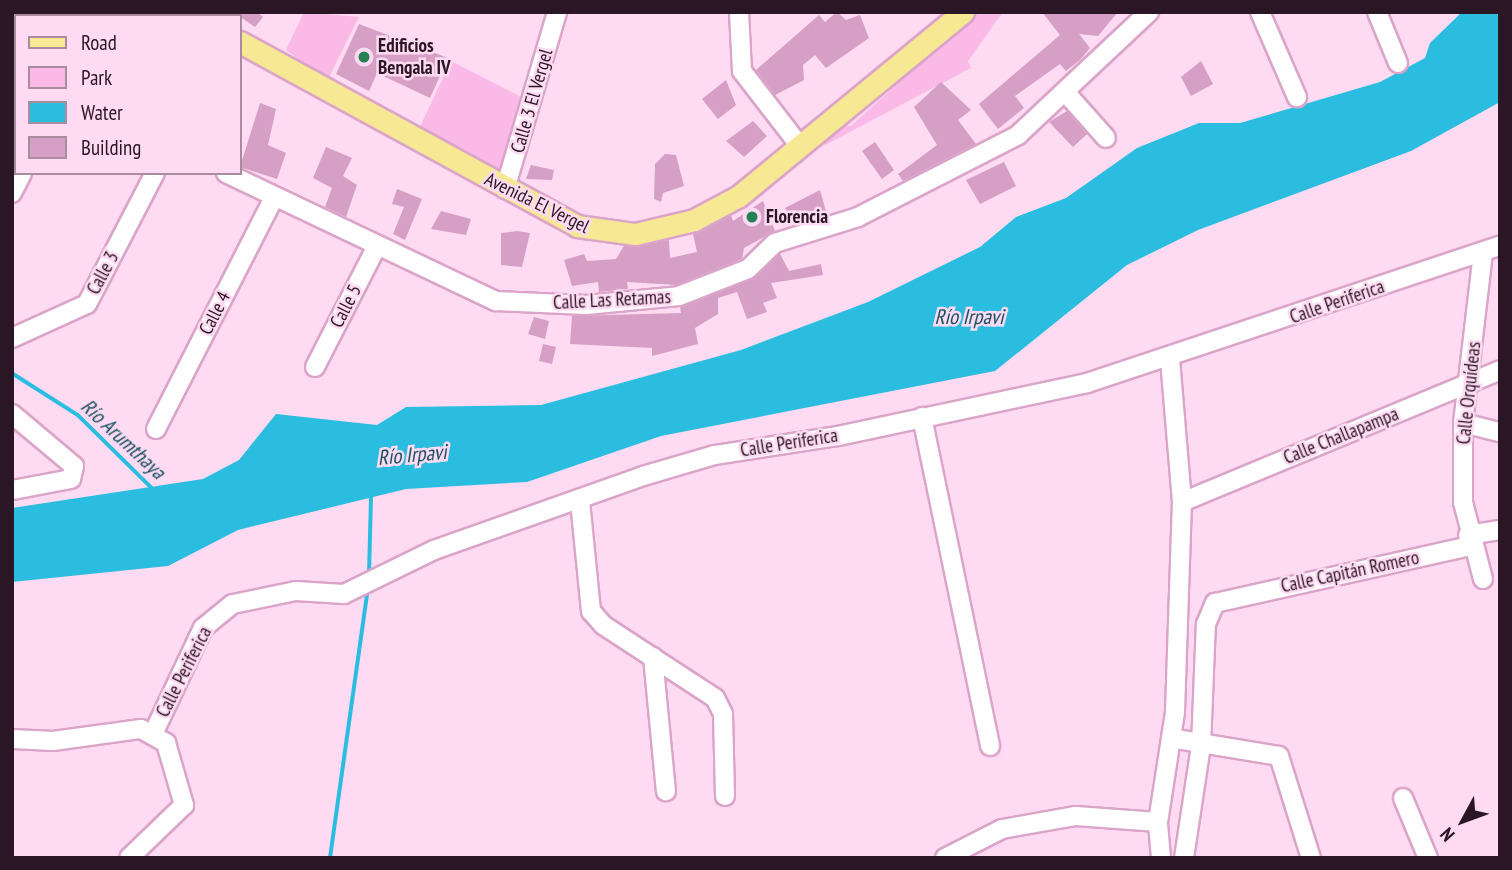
<!DOCTYPE html>
<html>
<head>
<meta charset="utf-8">
<style>
	body { margin:0 }
	#map { position:relative; width:1512px; height:870px; overflow:hidden; background:#fedbf2; font-family:"PT Sans Narrow",sans-serif }
	div>[style] { position:absolute }
	[style*='--x'] { left:calc(var(--x)*1px); top:calc(var(--y)*1px); width:calc(var(--w)*1px); rotate:calc(var(--a)*1deg) }
	.green>* { inset:0; background:#fab9e6 }
	.water>* { inset:0; background:#2bbde0 }
	.stream>* { height:3.5px; margin:-1.75px; padding:0 1.75px; transform-origin:1.75px; border-radius:1.75px; background:#2bbde0 }
	.building>* { inset:0; background:#d69fc5 }
	.roads { filter:drop-shadow(2px 0 #dba4c9) drop-shadow(-2px 0 #dba4c9) drop-shadow(0 2px #dba4c9) drop-shadow(0 -2px #dba4c9) }
	.minor>* { height:18px; margin:-9px; padding:0 9px; transform-origin:9px; border-radius:9px; background:#fff }
	.major>* { height:21px; margin:-10.5px; padding:0 10.5px; transform-origin:10.5px; border-radius:10.5px; background:#f7e894 }
	.dots>* { width:19px; height:19px; translate:-50% -50%; box-sizing:border-box; border:4px solid #fedbf2; border-radius:50% }
	span { translate:-50% -50%; white-space:nowrap; text-align:center; line-height:1.15; -webkit-text-stroke:5px #fedbf2; paint-order:stroke }
	.poi-label { font-size:19px; color:#2b1625; font-weight:700 }
	.left { translate:0 -50%; text-align:left }
	.street-label { font-size:19px; color:#2b1625 }
	.water-label { font-size:21px; color:#17505f; font-style:italic }
	.frame { position:absolute; inset:0; border:14px solid #2b1625; pointer-events:none }
	.legend { position:absolute; left:14px; top:14px; width:228px; height:161px; box-sizing:border-box; background:#fedbf2; border:2px solid #aa8ca0; margin:0; padding:9px 12px; list-style:none; font-size:21px; color:#2b1625 }
	.legend li { display:flex; align-items:center; gap:14px; height:35px }
	.legend b { width:35px; border:2px solid #aa8ca0 }
	.north { position:absolute; left:1428px; top:786px; width:70px; height:70px; -webkit-text-stroke:5px #fedbf2; paint-order:stroke; rotate:229deg; font-size:19px; font-weight:700; line-height:28px; text-align:center; color:#2b1625 }
	.north::after { content:''; display:block; margin:auto; width:24px; height:32px; background:#2b1625; clip-path:polygon(50% 0,100% 100%,50% 72%,0 100%) }
</style>
</head>
<body>
<div id="map">
	<div class="green">
		<div style="clip-path:polygon(304px 12px,359px 17px,327px 81px,286px 50px)"></div>
		<div style="clip-path:polygon(977px 12px,1003px 12px,968px 61px,971px 68px,825px 145px,822px 141px,841px 125px,851px 126px)"></div>
		<div style="clip-path:polygon(451px 61px,527px 100px,502px 176px,418px 131px)"></div>
	</div>
	<div class="water">
		<div style="clip-path:polygon(1462px 12px,1500px 12px,1500px 102px,1411px 151px,1198px 230px,1127px 265px,995px 371px,661px 436px,527px 482px,406px 489px,238px 530px,168px 566px,12px 582px,12px 508px,203px 479px,239px 460px,276px 414px,377px 425px,406px 407px,541px 405px,741px 350px,868px 302px,980px 247px,1016px 217px,1066px 198px,1137px 148px,1199px 123px,1240px 123px,1380px 82px,1425px 58px,1430px 43px)"></div>
	</div>
	<div class="stream">
		<div style="--x:12;--y:373;--w:78;--a:32.5"></div>
		<div style="--x:78;--y:415;--w:103;--a:44.6"></div>
		<div style="--x:369;--y:574;--w:79;--a:-88.5"></div>
		<div style="--x:330;--y:858;--w:272;--a:-82"></div>
	</div>
	<div class="building">
		<div style="clip-path:polygon(233px 12px,257px 12px,263px 17px,255px 27px)"></div>
		<div style="clip-path:polygon(837px 12px,846px 20px,860px 15px,869px 38px,826px 68px,815px 55px,803px 65px,804px 80px,775px 95px,756px 70px,819px 15px,825px 22px)"></div>
		<div style="clip-path:polygon(1042px 12px,1118px 12px,1098px 36px,1079px 34px,1090px 48px,1080px 60px,1066px 71px,1060px 64px,1015px 96px,1024px 108px,998px 129px,979px 104px,1060px 35px)"></div>
		<div style="clip-path:polygon(359px 24px,448px 58px,430px 98px,377px 73px,369px 91px,336px 74px)"></div>
		<div style="clip-path:polygon(1201px 61px,1213px 84px,1191px 96px,1181px 77px)"></div>
		<div style="clip-path:polygon(726px 80px,736px 105px,718px 119px,702px 99px)"></div>
		<div style="clip-path:polygon(941px 82px,971px 110px,958px 120px,976px 144px,903px 181px,898px 174px,937px 145px,914px 107px)"></div>
		<div style="clip-path:polygon(260px 103px,276px 109px,268px 145px,286px 153px,277px 179px,240px 167px)"></div>
		<div style="clip-path:polygon(1067px 111px,1087px 134px,1073px 147px,1049px 122px)"></div>
		<div style="clip-path:polygon(753px 121px,767px 136px,744px 157px,726px 141px)"></div>
		<div style="clip-path:polygon(875px 142px,894px 170px,882px 179px,862px 151px)"></div>
		<div style="clip-path:polygon(326px 147px,352px 158px,343px 176px,357px 185px,346px 217px,325px 207px,332px 188px,313px 178px)"></div>
		<div style="clip-path:polygon(665px 154px,676px 155px,684px 186px,663px 193px,661px 202px,654px 199px,655px 164px)"></div>
		<div style="clip-path:polygon(1004px 162px,1016px 186px,980px 204px,966px 180px)"></div>
		<div style="clip-path:polygon(531px 165px,554px 170px,552px 180px,526px 179px)"></div>
		<div style="clip-path:polygon(397px 189px,422px 199px,405px 240px,393px 234px,404px 207px,392px 204px)"></div>
		<div style="clip-path:polygon(820px 190px,827px 215px,794px 225px,785px 208px)"></div>
		<div style="clip-path:polygon(763px 201px,775px 231px,744px 248px,742px 259px,676px 285px,627px 282px,628px 289px,599px 292px,598px 282px,572px 286px,564px 260px,584px 254px,587px 261px,616px 259px,624px 246px,669px 240px,670px 258px,697px 252px,693px 234px,731px 215px,733px 221px)"></div>
		<div style="clip-path:polygon(441px 211px,471px 219px,466px 235px,431px 229px)"></div>
		<div style="clip-path:polygon(517px 231px,530px 233px,522px 267px,501px 265px,501px 233px)"></div>
		<div style="clip-path:polygon(780px 254px,789px 271px,821px 264px,823px 275px,771px 283px,777px 298px,763px 303px,767px 312px,747px 319px,737px 292px,718px 298px,718px 314px,695px 328px,698px 344px,652px 356px,652px 348px,570px 344px,572px 316px,681px 313px,680px 307px,753px 279px)"></div>
		<div style="clip-path:polygon(534px 317px,549px 321px,545px 339px,528px 334px)"></div>
		<div style="clip-path:polygon(543px 344px,556px 347px,552px 364px,539px 361px)"></div>
	</div>
	<div class="roads">
		<div class="minor">
			<div style="--x:739;--y:12;--w:59;--a:87.1"></div>
			<div style="--x:742;--y:71;--w:95;--a:52.3"></div>
			<div style="--x:1260;--y:12;--w:93;--a:66.5"></div>
			<div style="--x:1377;--y:12;--w:55;--a:67.6"></div>
			<div style="--x:212;--y:16;--w:6;--a:-45"></div>
			<div style="--x:1066;--y:93;--w:60;--a:48.4"></div>
			<div style="--x:12;--y:106;--w:4;--a:14"></div>
			<div style="--x:226;--y:173;--w:299;--a:25.4"></div>
			<div style="--x:496;--y:301;--w:90;--a:2.5"></div>
			<div style="--x:586;--y:305;--w:93;--a:-5.5"></div>
			<div style="--x:679;--y:296;--w:74;--a:-21.4"></div>
			<div style="--x:748;--y:269;--w:37;--a:-44"></div>
			<div style="--x:775;--y:243;--w:87;--a:-17.4"></div>
			<div style="--x:858;--y:217;--w:180;--a:-27.1"></div>
			<div style="--x:1018;--y:135;--w:180;--a:-43.2"></div>
			<div style="--x:505;--y:189;--w:184;--a:-73.6"></div>
			<div style="--x:12;--y:193;--w:22;--a:-63"></div>
			<div style="--x:12;--y:338;--w:82;--a:-24.4"></div>
			<div style="--x:87;--y:304;--w:148;--a:-62.6"></div>
			<div style="--x:315;--y:367;--w:136;--a:-62.9"></div>
			<div style="--x:12;--y:414;--w:81;--a:40"></div>
			<div style="--x:74;--y:466;--w:13;--a:103"></div>
			<div style="--x:71;--y:479;--w:60;--a:169.4"></div>
			<div style="--x:922;--y:417;--w:336;--a:78.3"></div>
			<div style="--x:1463;--y:423;--w:38;--a:14"></div>
			<div style="--x:156;--y:429;--w:260;--a:-63"></div>
			<div style="--x:580;--y:501;--w:111;--a:84.3"></div>
			<div style="--x:591;--y:611;--w:18;--a:49"></div>
			<div style="--x:603;--y:625;--w:134;--a:33.1"></div>
			<div style="--x:715;--y:698;--w:18;--a:63"></div>
			<div style="--x:723;--y:714;--w:82;--a:88.6"></div>
			<div style="--x:1182;--y:502;--w:344;--a:-22.5"></div>
			<div style="--x:1468;--y:535;--w:32;--a:-9"></div>
			<div style="--x:1483;--y:579;--w:80;--a:-104.6"></div>
			<div style="--x:1463;--y:502;--w:79;--a:-90"></div>
			<div style="--x:1463;--y:423;--w:172;--a:-83.3"></div>
			<div style="--x:653;--y:657;--w:135;--a:84.5"></div>
			<div style="--x:154;--y:732;--w:115;--a:-64.8"></div>
			<div style="--x:203;--y:628;--w:38;--a:-39"></div>
			<div style="--x:233;--y:604;--w:64;--a:-11.7"></div>
			<div style="--x:296;--y:591;--w:48;--a:3.6"></div>
			<div style="--x:344;--y:594;--w:100;--a:-26.1"></div>
			<div style="--x:434;--y:550;--w:222;--a:-19.5"></div>
			<div style="--x:643;--y:476;--w:75;--a:-16.3"></div>
			<div style="--x:715;--y:455;--w:124;--a:-8.8"></div>
			<div style="--x:838;--y:436;--w:255;--a:-12"></div>
			<div style="--x:1087;--y:383;--w:435;--a:-18.4"></div>
			<div style="--x:1171;--y:738;--w:109;--a:9.5"></div>
			<div style="--x:1279;--y:756;--w:107;--a:72.6"></div>
			<div style="--x:12;--y:739;--w:41;--a:2.8"></div>
			<div style="--x:53;--y:741;--w:89;--a:-7.8"></div>
			<div style="--x:141;--y:729;--w:29;--a:29"></div>
			<div style="--x:166;--y:743;--w:65;--a:73.8"></div>
			<div style="--x:184;--y:805;--w:76;--a:136.1"></div>
			<div style="--x:1403;--y:798;--w:65;--a:67.4"></div>
			<div style="--x:945;--y:858;--w:64;--a:-27"></div>
			<div style="--x:1002;--y:829;--w:75;--a:-10"></div>
			<div style="--x:1076;--y:816;--w:82;--a:4.2"></div>
			<div style="--x:1161;--y:858;--w:36;--a:-95"></div>
			<div style="--x:1158;--y:822;--w:111;--a:-81.2"></div>
			<div style="--x:1175;--y:712;--w:210;--a:-88.1"></div>
			<div style="--x:1182;--y:502;--w:144;--a:-94.8"></div>
			<div style="--x:1184;--y:858;--w:113;--a:-81.4"></div>
			<div style="--x:1201;--y:746;--w:122;--a:-87.7"></div>
			<div style="--x:1206;--y:624;--w:23;--a:-67"></div>
			<div style="--x:1215;--y:603;--w:262;--a:-12.6"></div>
		</div>
		<div class="major">
			<div style="--x:151;--y:12;--w:15;--a:16"></div>
			<div style="--x:240;--y:42;--w:384;--a:28.6"></div>
			<div style="--x:577;--y:226;--w:59;--a:7.9"></div>
			<div style="--x:635;--y:234;--w:61;--a:-13.3"></div>
			<div style="--x:694;--y:220;--w:51;--a:-28.1"></div>
			<div style="--x:739;--y:196;--w:290;--a:-39.4"></div>
		</div>
	</div>
	<div class="dots">
		<div style="left:364px;top:57px;background:#268055"></div>
		<div style="left:752px;top:217px;background:#268055"></div>
	</div>
	<div class="poi-label">
		<span class="left" style="left:378px;top:57px">Edificios<br>Bengala IV</span>
		<span class="left" style="left:766px;top:217px">Florencia</span>
	</div>
	<div class="street-label">
		<span style="left:532px;top:101px;rotate:-74deg">Calle 3 El Vergel</span>
		<span style="left:537px;top:203px;rotate:26deg">Avenida El Vergel</span>
		<span style="left:103px;top:273px;rotate:-62deg">Calle 3</span>
		<span style="left:612px;top:300px;rotate:-3deg">Calle Las Retamas</span>
		<span style="left:1337px;top:302px;rotate:-19deg">Calle Periferica</span>
		<span style="left:346px;top:306px;rotate:-63deg">Calle 5</span>
		<span style="left:215px;top:313px;rotate:-63deg">Calle 4</span>
		<span style="left:1469px;top:393px;rotate:-84deg">Calle Orquídeas</span>
		<span style="left:1341px;top:436px;rotate:-22deg">Calle Challapampa</span>
		<span style="left:789px;top:443px;rotate:-9deg">Calle Periferica</span>
		<span style="left:1350px;top:572px;rotate:-12deg">Calle Capitán Romero</span>
		<span style="left:184px;top:672px;rotate:-63deg">Calle Periferica</span>
	</div>
	<div class="water-label">
		<span style="left:969px;top:317px">Río Irpavi</span>
		<span style="left:123px;top:439px;rotate:43deg">Río Arumthaya</span>
		<span style="left:412px;top:455px;rotate:-5deg">Río Irpavi</span>
	</div>
	<div class="frame"></div>
	<ul class="legend">
	<li><b style="height:9px;background:#f7e894"></b>Road</li>
	<li><b style="height:19px;background:#fab9e6"></b>Park</li>
	<li><b style="height:19px;background:#2bbde0"></b>Water</li>
	<li><b style="height:19px;background:#d69fc5"></b>Building</li>
	</ul>
	<div class="north">N</div>
</div>
</body>
</html>
